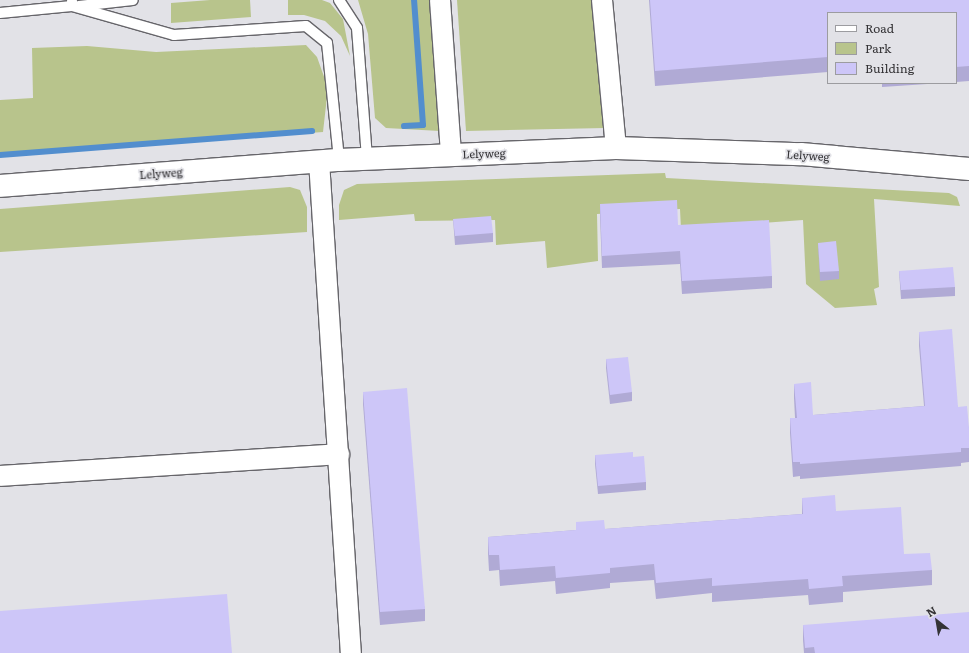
<!DOCTYPE html>
<html>
<head>
<meta charset="utf-8">
<style>
	body { margin:0 }
	#map { position:relative; width:969px; height:653px; overflow:hidden; background:#e2e2e7; font-family:Literata,serif }
	div>[style] { position:absolute }
	[style*='--x'] { left:calc(var(--x)*1px); top:calc(var(--y)*1px); width:calc(var(--w)*1px); rotate:calc(var(--a)*1deg) }
	.green>* { inset:0; background:#b8c48c }
	.stream>* { height:6px; margin:-3px; padding:0 3px; transform-origin:3px; border-radius:3px; background:#528ece }
	.roads { filter:drop-shadow(1px 0 #66656a) drop-shadow(-1px 0 #66656a) drop-shadow(0 1px #66656a) drop-shadow(0 -1px #66656a) }
	.service>* { height:10px; margin:-5px; padding:0 5px; transform-origin:5px; border-radius:5px; background:#fff }
	.minor>* { height:20px; margin:-10px; padding:0 10px; transform-origin:10px; border-radius:10px; background:#fff }
	.tertiary>* { height:22px; margin:-11px; padding:0 11px; transform-origin:11px; border-radius:11px; background:#fff }
	.wall>* { inset:0; background:#b0aad5 }
	.building>* { inset:0; background:#cdc6f8 }
	span { translate:-50% -50%; white-space:nowrap; text-align:center; line-height:1.15; -webkit-text-stroke:3.5px #e2e2e7; paint-order:stroke }
	.street-label { font-size:11px; color:#343336 }
	.legend { position:absolute; left:827px; top:12px; width:130px; height:72px; box-sizing:border-box; background:#e2e2e7; border:1px solid #9c9ca0; margin:0; padding:5px 7px; list-style:none; font-size:12px; color:#343336 }
	.legend li { display:flex; align-items:center; gap:8px; height:20px }
	.legend b { width:20px; border:1px solid #9c9ca0 }
	.north { position:absolute; left:917px; top:601px; width:40px; height:40px; -webkit-text-stroke:3px #e2e2e7; paint-order:stroke; rotate:329deg; font-size:11px; font-weight:700; line-height:16px; text-align:center; color:#343336 }
	.north::after { content:''; display:block; margin:auto; width:14px; height:18px; background:#343336; clip-path:polygon(50% 0,100% 100%,50% 72%,0 100%) }
</style>
</head>
<body>
<div id="map">
	<div class="green">
		<div style="clip-path:polygon(210px 0,250px 0,251px 17px,171px 23px,171px 3px)"></div>
		<div style="clip-path:polygon(288px 0,322px 0,330px 3px,343px 19px,350px 56px,341px 36px,325px 21px,304px 15px,288px 15px)"></div>
		<div style="clip-path:polygon(358px 0,430px 0,440px 131px,386px 128px,375px 118px,368px 34px)"></div>
		<div style="clip-path:polygon(457px 0,595px 0,605px 128px,466px 131px)"></div>
		<div style="clip-path:polygon(306px 45px,317px 57px,328px 88px,323px 132px,0 155px,0 100px,33px 98px,32px 48px,87px 46px,156px 52px)"></div>
		<div style="clip-path:polygon(665px 173px,666px 178px,949px 193px,957px 197px,960px 206px,874px 199px,879px 287px,874px 289px,877px 305px,835px 308px,806px 284px,803px 220px,681px 229px,680px 209px,597px 214px,598px 261px,547px 268px,545px 241px,496px 245px,495px 220px,415px 221px,414px 214px,339px 220px,339px 205px,344px 190px,357px 184px)"></div>
		<div style="clip-path:polygon(290px 187px,300px 190px,307px 207px,307px 232px,0 252px,0 209px)"></div>
	</div>
	<div class="stream">
		<div style="--x:404;--y:126;--w:19;--a:-3"></div>
		<div style="--x:423;--y:125;--w:125;--a:-94.1"></div>
		<div style="--x:0;--y:155;--w:313;--a:-4.4"></div>
	</div>
	<div class="roads">
		<div class="service">
			<div style="--x:339;--y:0;--w:33;--a:57"></div>
			<div style="--x:357;--y:28;--w:130;--a:85.6"></div>
			<div style="--x:72;--y:6;--w:106;--a:15.9"></div>
			<div style="--x:174;--y:35;--w:132;--a:-3.9"></div>
			<div style="--x:306;--y:26;--w:27;--a:39"></div>
			<div style="--x:327;--y:43;--w:118;--a:84.1"></div>
			<div style="--x:79;--y:6;--w:54;--a:-6.3"></div>
			<div style="--x:0;--y:13;--w:72;--a:-5.6"></div>
			<div style="--x:72;--y:6;--w:5;--a:-90"></div>
		</div>
		<div class="minor">
			<div style="--x:440;--y:0;--w:154;--a:85.9"></div>
			<div style="--x:602;--y:0;--w:149;--a:84.6"></div>
			<div style="--x:319;--y:161;--w:493;--a:86.3"></div>
			<div style="--x:0;--y:476;--w:340;--a:-3.7"></div>
		</div>
		<div class="tertiary">
			<div style="--x:0;--y:186;--w:340;--a:-4.4"></div>
			<div style="--x:339;--y:160;--w:277;--a:-2.5"></div>
			<div style="--x:616;--y:148;--w:185;--a:1.9"></div>
			<div style="--x:801;--y:154;--w:169;--a:5.1"></div>
		</div>
	</div>
	<div class="wall">
		<div style="clip-path:polygon(649px 0,969px 0,969px 81px,956px 82px,956px 13px,828px 13px,828px 72px,655px 86px)"></div>
		<div style="clip-path:polygon(882px 83px,942px 83px,882px 87px)"></div>
		<div style="clip-path:polygon(600px 204px,678px 225px,772px 276px,772px 288px,682px 294px,680px 264px,602px 268px,600px 217px)"></div>
		<div style="clip-path:polygon(453px 219px,493px 233px,493px 242px,455px 245px)"></div>
		<div style="clip-path:polygon(818px 243px,839px 271px,839px 279px,820px 281px)"></div>
		<div style="clip-path:polygon(899px 271px,955px 287px,955px 296px,901px 299px)"></div>
		<div style="clip-path:polygon(919px 332px,958px 407px,969px 428px,969px 462px,961px 463px,961px 466px,800px 479px,800px 476px,793px 477px,790px 433px,790px 418px,795px 418px,794px 398px,794px 384px,813px 415px,924px 406px,919px 346px)"></div>
		<div style="clip-path:polygon(606px 359px,632px 392px,632px 401px,610px 404px,606px 368px)"></div>
		<div style="clip-path:polygon(363px 392px,425px 609px,425px 621px,380px 625px,363px 404px)"></div>
		<div style="clip-path:polygon(595px 455px,633px 457px,646px 482px,646px 490px,598px 494px,595px 464px)"></div>
		<div style="clip-path:polygon(802px 498px,836px 511px,904px 554px,932px 570px,932px 585px,843px 592px,843px 602px,809px 605px,808px 595px,712px 602px,712px 593px,656px 599px,654px 580px,610px 583px,610px 588px,556px 594px,555px 581px,500px 586px,499px 570px,489px 571px,488px 553px,488px 537px,576px 530px,576px 522px,605px 529px,802px 514px)"></div>
		<div style="clip-path:polygon(803px 625px,969px 653px,804px 653px,803px 640px)"></div>
	</div>
	<div class="building">
		<div style="clip-path:polygon(650px 0,969px 0,969px 66px,956px 67px,956px 13px,828px 13px,828px 57px,655px 71px)"></div>
		<div style="clip-path:polygon(677px 200px,678px 225px,769px 220px,772px 276px,682px 281px,680px 251px,602px 256px,600px 204px)"></div>
		<div style="clip-path:polygon(491px 216px,493px 233px,455px 236px,453px 219px)"></div>
		<div style="clip-path:polygon(836px 241px,839px 271px,820px 272px,818px 243px)"></div>
		<div style="clip-path:polygon(953px 267px,955px 287px,901px 290px,899px 271px)"></div>
		<div style="clip-path:polygon(952px 329px,958px 407px,967px 406px,969px 428px,969px 448px,961px 448px,961px 452px,800px 464px,800px 462px,793px 462px,790px 418px,797px 418px,794px 384px,811px 382px,813px 415px,925px 406px,919px 332px)"></div>
		<div style="clip-path:polygon(628px 357px,632px 392px,610px 395px,606px 359px)"></div>
		<div style="clip-path:polygon(407px 388px,425px 609px,380px 612px,363px 392px)"></div>
		<div style="clip-path:polygon(633px 452px,633px 457px,644px 456px,646px 482px,598px 486px,595px 455px)"></div>
		<div style="clip-path:polygon(835px 495px,836px 511px,901px 507px,904px 554px,930px 553px,932px 570px,842px 576px,843px 586px,809px 589px,808px 579px,712px 586px,712px 578px,656px 583px,654px 564px,610px 568px,610px 573px,556px 578px,555px 566px,500px 570px,499px 555px,489px 555px,488px 537px,576px 530px,576px 522px,604px 520px,605px 529px,803px 514px,802px 498px)"></div>
		<div style="clip-path:polygon(227px 594px,232px 653px,0 653px,0 611px)"></div>
		<div style="clip-path:polygon(969px 612px,969px 653px,815px 653px,814px 647px,805px 648px,803px 625px)"></div>
	</div>
	<div class="street-label">
		<span style="left:484px;top:153px;rotate:-2deg">Lelyweg</span>
		<span style="left:808px;top:155px;rotate:4deg">Lelyweg</span>
		<span style="left:161px;top:173px;rotate:-4deg">Lelyweg</span>
	</div>
	<ul class="legend">
	<li><b style="height:5px;background:#fff"></b>Road</li>
	<li><b style="height:11px;background:#b8c48c"></b>Park</li>
	<li><b style="height:11px;background:#cdc6f8"></b>Building</li>
	</ul>
	<div class="north">N</div>
</div>
</body>
</html>
